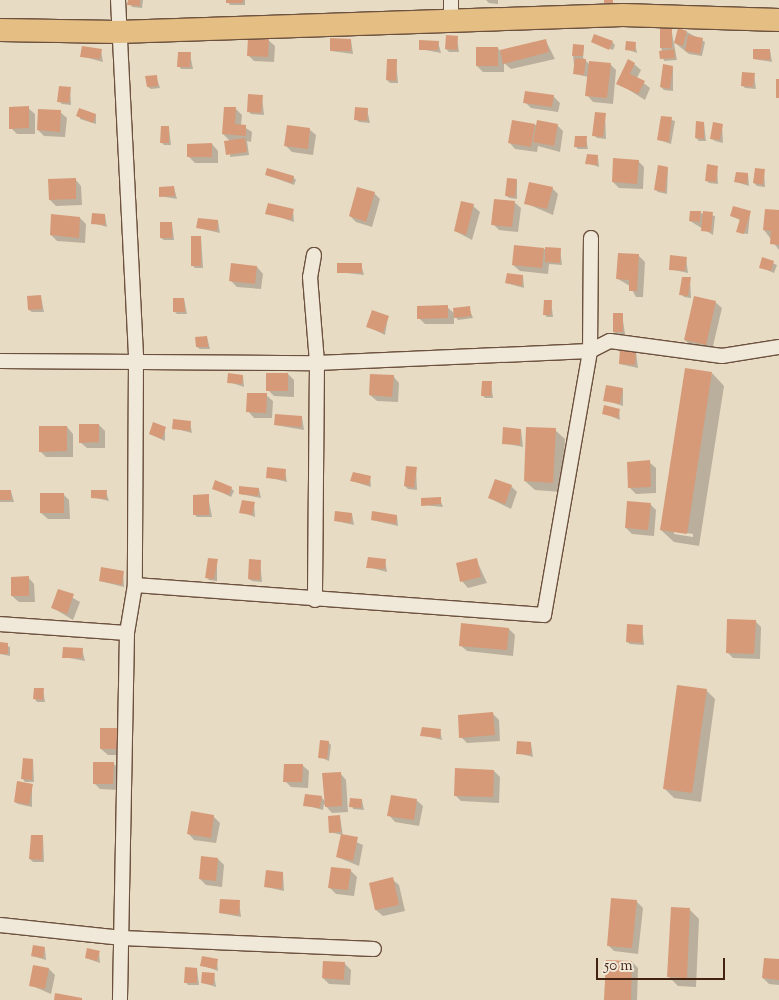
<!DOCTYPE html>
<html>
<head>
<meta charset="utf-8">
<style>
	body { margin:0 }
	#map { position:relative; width:779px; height:1000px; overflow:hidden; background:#e8dbc3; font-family:"Sorts Mill Goudy",serif }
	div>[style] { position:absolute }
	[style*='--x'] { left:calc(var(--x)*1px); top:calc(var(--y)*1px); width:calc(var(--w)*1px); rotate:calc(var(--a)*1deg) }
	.shadow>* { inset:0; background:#0003 }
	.building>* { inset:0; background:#d69a79 }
	.roads { filter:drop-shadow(1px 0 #6c513e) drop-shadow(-1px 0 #6c513e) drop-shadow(0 1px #6c513e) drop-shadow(0 -1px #6c513e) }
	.minor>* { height:14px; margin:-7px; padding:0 7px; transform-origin:7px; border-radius:7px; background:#f0e8d8 }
	.primary>* { height:22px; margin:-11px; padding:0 11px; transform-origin:11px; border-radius:11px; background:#e4be82 }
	span { translate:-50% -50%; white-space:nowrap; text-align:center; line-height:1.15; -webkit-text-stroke:5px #f0e8d8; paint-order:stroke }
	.scale { position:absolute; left:596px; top:958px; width:129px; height:22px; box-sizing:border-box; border:2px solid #422312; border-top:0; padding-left:6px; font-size:15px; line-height:18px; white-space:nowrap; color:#422312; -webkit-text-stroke:4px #f0e8d8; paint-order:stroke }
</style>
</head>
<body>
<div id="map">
	<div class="shadow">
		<div style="clip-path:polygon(129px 0,143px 0,142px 8px,132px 7px)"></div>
		<div style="clip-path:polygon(227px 0,245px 0,245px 5px,230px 5px)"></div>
		<div style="clip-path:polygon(486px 0,498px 0,498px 4px,489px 3px)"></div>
		<div style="clip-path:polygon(671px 28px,677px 60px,664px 61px,661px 47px)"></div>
		<div style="clip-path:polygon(687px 32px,705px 42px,702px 56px,689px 54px,675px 43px)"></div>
		<div style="clip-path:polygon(457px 38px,459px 52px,449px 52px,446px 49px)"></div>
		<div style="clip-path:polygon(268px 40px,275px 46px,274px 62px,254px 61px,248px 55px)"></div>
		<div style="clip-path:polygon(351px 40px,353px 54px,331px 51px)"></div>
		<div style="clip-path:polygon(546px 41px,555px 59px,511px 69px,504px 63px,504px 72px,483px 72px,477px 66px,498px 48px,501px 52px)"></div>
		<div style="clip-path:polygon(438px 42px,441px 53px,420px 49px)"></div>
		<div style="clip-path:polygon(592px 42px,612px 42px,615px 45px,613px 50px)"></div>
		<div style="clip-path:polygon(635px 43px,637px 53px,626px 49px)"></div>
		<div style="clip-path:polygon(584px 46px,583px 58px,590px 65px,610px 64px,616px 70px,613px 104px,593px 102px,587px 95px,588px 77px,575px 74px,573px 55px)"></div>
		<div style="clip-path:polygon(770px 50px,772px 62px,754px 59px)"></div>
		<div style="clip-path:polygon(101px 51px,103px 62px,81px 56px)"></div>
		<div style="clip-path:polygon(190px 54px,193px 69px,181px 69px,179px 66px)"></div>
		<div style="clip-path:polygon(396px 60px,398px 83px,390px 83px,387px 80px)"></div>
		<div style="clip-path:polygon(634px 64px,641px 70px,637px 78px,650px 88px,645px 100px,618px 83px)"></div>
		<div style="clip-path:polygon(673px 67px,673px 91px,664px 90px,661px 87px)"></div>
		<div style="clip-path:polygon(754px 74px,756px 89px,745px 88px,742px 85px)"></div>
		<div style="clip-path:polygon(156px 76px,160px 88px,151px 89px,148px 87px)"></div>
		<div style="clip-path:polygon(70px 89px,71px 105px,62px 104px,59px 101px)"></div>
		<div style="clip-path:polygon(262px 96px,264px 115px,251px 114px,248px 111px)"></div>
		<div style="clip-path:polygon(553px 96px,560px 103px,558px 112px,531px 108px,525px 102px)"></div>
		<div style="clip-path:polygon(28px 108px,35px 114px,35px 134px,17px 134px,11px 128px)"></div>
		<div style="clip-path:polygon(80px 109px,96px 115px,96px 124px,80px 119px)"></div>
		<div style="clip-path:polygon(236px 109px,242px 115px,241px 125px,252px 132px,251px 142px,247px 141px,249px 155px,230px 157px,231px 142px,223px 134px)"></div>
		<div style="clip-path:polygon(367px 109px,370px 123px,359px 122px,356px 119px)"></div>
		<div style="clip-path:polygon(60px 112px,67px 118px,65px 137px,44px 136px,38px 130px)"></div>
		<div style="clip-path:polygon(605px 114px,606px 139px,597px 138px,594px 135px)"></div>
		<div style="clip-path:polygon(662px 117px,675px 121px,671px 144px,659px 140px)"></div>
		<div style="clip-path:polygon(704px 123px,706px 141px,699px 141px,696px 138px)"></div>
		<div style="clip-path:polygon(534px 125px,557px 125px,563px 131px,560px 152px,538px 146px,537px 152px,515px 149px,509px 142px)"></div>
		<div style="clip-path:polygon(722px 125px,723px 143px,715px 141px,712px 139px)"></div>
		<div style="clip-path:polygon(169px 128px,171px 145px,164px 145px,161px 142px)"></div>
		<div style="clip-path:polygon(309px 129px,316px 135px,313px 155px,292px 152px,286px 146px)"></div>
		<div style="clip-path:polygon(586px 138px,588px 149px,578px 149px,575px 146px)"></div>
		<div style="clip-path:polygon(212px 144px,218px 151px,218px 163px,195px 163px,189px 157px)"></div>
		<div style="clip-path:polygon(598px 157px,599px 167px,587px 163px)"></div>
		<div style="clip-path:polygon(638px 161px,644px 167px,643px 189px,619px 188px,613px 182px)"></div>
		<div style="clip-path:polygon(717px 167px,718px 184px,709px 183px,706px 180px)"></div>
		<div style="clip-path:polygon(668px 168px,667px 194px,658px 192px,656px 190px)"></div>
		<div style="clip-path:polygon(764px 171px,765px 187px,757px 186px,754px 183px)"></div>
		<div style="clip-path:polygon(748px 174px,749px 186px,736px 182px)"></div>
		<div style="clip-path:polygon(267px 175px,293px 177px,296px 180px,294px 185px)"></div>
		<div style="clip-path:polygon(75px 179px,81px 186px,82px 205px,56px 206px,50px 200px)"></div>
		<div style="clip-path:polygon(517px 180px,517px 199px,509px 198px,506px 195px)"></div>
		<div style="clip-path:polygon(174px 188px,177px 199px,160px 196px)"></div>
		<div style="clip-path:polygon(552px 188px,558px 194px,553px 215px,525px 203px)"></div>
		<div style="clip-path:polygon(374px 193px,380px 199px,372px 227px,356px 222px,350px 216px)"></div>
		<div style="clip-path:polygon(514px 202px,521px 208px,518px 232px,499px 230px,493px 224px)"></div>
		<div style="clip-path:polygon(473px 206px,480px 212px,472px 240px,455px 231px)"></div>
		<div style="clip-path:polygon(293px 210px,294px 222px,267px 213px)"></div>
		<div style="clip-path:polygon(779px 212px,779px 250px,764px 230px)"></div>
		<div style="clip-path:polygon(700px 213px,715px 216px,713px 235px,690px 221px)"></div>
		<div style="clip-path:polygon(750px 213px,748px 234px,739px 233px,740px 220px,731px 216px)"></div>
		<div style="clip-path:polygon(105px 215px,107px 227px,93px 223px)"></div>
		<div style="clip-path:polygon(80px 218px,86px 224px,85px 243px,57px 241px,51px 235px)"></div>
		<div style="clip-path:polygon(218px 221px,220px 233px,198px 228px)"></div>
		<div style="clip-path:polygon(172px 223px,174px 240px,164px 240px,161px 238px)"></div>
		<div style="clip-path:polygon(201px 237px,203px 268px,195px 268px,192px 265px)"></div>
		<div style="clip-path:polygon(544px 249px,560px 249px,562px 265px,549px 264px,548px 274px,520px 271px,513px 265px)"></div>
		<div style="clip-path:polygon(639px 256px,645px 262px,643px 297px,636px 297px,630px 286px,618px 279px)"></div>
		<div style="clip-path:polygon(686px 258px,688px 273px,670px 269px)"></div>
		<div style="clip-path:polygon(763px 259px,777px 265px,774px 273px,760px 267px)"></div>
		<div style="clip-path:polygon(361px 264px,364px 275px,338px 272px)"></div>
		<div style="clip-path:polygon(257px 267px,263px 274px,261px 289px,237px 287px,230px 280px)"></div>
		<div style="clip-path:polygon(523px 276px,524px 288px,506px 283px)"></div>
		<div style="clip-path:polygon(690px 279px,691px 298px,684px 297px,681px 294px)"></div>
		<div style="clip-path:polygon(41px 297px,44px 312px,32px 312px,29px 310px)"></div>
		<div style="clip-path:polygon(184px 299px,187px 314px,177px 314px,175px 312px)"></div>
		<div style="clip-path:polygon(551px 301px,553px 317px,547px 317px,544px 314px)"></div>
		<div style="clip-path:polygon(715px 302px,722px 308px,712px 350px,691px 346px,685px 340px)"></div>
		<div style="clip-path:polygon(447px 307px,455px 314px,469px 308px,473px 318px,458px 320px,454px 315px,454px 324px,425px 324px,419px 318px)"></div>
		<div style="clip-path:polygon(622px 314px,625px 334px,617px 334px,614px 332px)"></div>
		<div style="clip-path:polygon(388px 317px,385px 335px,367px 326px)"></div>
		<div style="clip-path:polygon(207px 337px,210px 349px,200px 349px,197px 347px)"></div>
		<div style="clip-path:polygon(636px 352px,638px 368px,620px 364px)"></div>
		<div style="clip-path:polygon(evenodd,712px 373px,724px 386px,699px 546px,674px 542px,661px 530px,712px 373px,674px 531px,693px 534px,693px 537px,674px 534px,674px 531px)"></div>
		<div style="clip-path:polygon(288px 374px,294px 380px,294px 397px,274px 396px,268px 390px)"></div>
		<div style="clip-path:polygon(243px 376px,244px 387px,229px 382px)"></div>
		<div style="clip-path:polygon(393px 376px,399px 383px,398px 402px,377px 401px,370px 395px)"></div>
		<div style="clip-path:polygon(491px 383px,493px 398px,485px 398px,482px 395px)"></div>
		<div style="clip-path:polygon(623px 389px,623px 406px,605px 400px)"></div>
		<div style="clip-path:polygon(266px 395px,273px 401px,272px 418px,254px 418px,248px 411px)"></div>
		<div style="clip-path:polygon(619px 410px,620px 420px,603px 413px)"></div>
		<div style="clip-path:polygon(302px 417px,304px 430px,275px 425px)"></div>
		<div style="clip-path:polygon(190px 422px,192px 433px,173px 428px)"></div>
		<div style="clip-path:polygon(99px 425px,105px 431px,105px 448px,87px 448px,80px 442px)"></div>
		<div style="clip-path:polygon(67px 427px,73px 434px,73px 457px,46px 457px,40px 451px)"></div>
		<div style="clip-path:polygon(165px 428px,165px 441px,150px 434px)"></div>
		<div style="clip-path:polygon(521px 430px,523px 447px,503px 443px)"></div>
		<div style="clip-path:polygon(555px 430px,565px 439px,562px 492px,535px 490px,525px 481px)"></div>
		<div style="clip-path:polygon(649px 462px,656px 468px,656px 493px,636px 494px,629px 487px)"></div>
		<div style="clip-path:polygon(416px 468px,417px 490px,408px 489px,405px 486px)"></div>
		<div style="clip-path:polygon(285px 471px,287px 482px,267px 477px)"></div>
		<div style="clip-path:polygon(370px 477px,371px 487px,352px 481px)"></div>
		<div style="clip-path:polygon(511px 486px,517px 492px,511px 509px,489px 498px)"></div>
		<div style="clip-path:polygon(213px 488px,231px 488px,234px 491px,231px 497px)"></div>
		<div style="clip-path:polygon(259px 489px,261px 498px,240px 494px)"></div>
		<div style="clip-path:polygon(0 491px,11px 491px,14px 502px,0 502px)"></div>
		<div style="clip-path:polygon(106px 492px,109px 501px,92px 497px)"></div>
		<div style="clip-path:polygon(63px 494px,69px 500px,70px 519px,48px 519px,41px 513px)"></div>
		<div style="clip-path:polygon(208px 496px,212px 517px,197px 517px,194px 514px)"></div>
		<div style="clip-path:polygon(440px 499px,443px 507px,422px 505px)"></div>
		<div style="clip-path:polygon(254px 503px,255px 517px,241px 512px)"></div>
		<div style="clip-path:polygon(650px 504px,656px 510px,654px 536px,632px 534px,626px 528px)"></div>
		<div style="clip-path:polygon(352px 514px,354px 525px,336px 521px)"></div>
		<div style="clip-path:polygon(397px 516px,398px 526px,372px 520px)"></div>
		<div style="clip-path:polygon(476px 559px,487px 583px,468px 588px,462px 581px)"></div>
		<div style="clip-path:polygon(385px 560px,387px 572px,368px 567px)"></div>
		<div style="clip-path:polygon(217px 561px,217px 581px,209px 580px,206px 577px)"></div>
		<div style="clip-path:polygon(260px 561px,262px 582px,252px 581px,249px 579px)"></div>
		<div style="clip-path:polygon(123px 572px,124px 587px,100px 581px)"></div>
		<div style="clip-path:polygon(28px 577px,34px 584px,35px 602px,19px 602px,12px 596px)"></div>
		<div style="clip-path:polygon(59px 590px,80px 602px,73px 620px,53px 608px)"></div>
		<div style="clip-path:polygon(755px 621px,761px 627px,760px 659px,733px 658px,727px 652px)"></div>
		<div style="clip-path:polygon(642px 626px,644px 645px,630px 644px,627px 642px)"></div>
		<div style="clip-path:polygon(509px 629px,515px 635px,513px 656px,467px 651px,460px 645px)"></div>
		<div style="clip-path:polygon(0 644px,10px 647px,10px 656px,0 654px)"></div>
		<div style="clip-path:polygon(82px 649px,85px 661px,64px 657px)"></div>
		<div style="clip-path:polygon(43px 690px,45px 702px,37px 702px,35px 699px)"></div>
		<div style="clip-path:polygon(706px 690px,715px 699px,701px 802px,674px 798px,664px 788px)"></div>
		<div style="clip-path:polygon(493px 714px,499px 720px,500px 741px,467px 743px,461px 737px)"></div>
		<div style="clip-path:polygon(101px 729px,128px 755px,108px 755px,101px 749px)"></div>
		<div style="clip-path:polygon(440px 730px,442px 740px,422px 735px)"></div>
		<div style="clip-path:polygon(328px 742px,331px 745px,329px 761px,320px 757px)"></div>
		<div style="clip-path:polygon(531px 743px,533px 757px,518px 753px)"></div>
		<div style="clip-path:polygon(33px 760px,34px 782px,25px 782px,23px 779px)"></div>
		<div style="clip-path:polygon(113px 763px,119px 769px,119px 790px,100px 789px,94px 783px)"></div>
		<div style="clip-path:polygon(302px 765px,309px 771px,308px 788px,291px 787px,285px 781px)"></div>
		<div style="clip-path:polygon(494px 771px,500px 777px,499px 803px,461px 801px,455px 795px)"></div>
		<div style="clip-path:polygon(340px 773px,346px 780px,348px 812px,332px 813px,324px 804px,323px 810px,305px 805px,321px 797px,325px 801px)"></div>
		<div style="clip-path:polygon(32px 785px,32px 807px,18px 804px,15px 802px)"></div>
		<div style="clip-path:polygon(351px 799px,362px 800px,364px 810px,353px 809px)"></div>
		<div style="clip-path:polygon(416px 800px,423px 806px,419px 826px,395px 822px,389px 815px)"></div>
		<div style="clip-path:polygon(213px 816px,220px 823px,216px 843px,194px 840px,188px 833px)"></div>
		<div style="clip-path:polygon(340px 817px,343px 836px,363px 845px,359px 866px,337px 857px,342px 835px,330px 832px)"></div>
		<div style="clip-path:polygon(43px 837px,44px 862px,33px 862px,30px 859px)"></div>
		<div style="clip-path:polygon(218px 859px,224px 865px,222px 887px,206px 885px,200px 879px)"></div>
		<div style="clip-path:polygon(350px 870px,357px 877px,354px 896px,336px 894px,330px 888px)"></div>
		<div style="clip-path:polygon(283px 873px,284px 891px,266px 887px)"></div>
		<div style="clip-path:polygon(392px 879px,399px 885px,405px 911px,383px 916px,376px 910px,370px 884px)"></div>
		<div style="clip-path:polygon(239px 901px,241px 917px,220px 913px)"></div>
		<div style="clip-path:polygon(636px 901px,643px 908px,638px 954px,614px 951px,608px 945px)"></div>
		<div style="clip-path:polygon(690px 910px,699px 919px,696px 987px,678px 986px,668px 976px)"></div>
		<div style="clip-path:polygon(45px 949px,46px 960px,32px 956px)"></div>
		<div style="clip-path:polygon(99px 952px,100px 963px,86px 958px)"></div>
		<div style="clip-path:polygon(217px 960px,218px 971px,201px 965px)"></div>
		<div style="clip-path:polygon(779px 961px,779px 985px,769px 984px,763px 978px)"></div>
		<div style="clip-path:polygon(632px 962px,638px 968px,637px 1000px,606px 1000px)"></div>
		<div style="clip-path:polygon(345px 964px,351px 970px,350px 985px,329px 984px,323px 978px)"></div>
		<div style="clip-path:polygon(49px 969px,55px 975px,51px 994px,30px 985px)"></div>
		<div style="clip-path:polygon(197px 969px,199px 985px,188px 985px,186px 982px)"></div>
		<div style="clip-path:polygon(214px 974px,216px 987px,203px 983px)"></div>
	</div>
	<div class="building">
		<div style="clip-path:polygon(128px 0,140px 0,140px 6px,127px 5px)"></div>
		<div style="clip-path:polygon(226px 0,243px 0,243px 3px,226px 3px)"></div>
		<div style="clip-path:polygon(604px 0,613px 0,613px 4px,604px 3px)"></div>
		<div style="clip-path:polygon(660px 26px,672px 26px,672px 48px,660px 48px)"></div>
		<div style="clip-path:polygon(678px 28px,687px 31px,683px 46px,674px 43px)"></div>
		<div style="clip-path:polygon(594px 34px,613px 41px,609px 50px,591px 42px)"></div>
		<div style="clip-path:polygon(446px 35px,458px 36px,457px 50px,445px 49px)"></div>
		<div style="clip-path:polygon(688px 35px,703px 38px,700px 54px,685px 51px)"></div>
		<div style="clip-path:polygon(248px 38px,269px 39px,268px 57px,247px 56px)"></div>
		<div style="clip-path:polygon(330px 38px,351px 39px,351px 51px,330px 51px)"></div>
		<div style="clip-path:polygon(546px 39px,549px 52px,503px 64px,500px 50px)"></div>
		<div style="clip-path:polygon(419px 40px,439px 41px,438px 50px,419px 50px)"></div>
		<div style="clip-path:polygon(626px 41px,636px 42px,635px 51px,625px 50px)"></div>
		<div style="clip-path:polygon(573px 44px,584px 45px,583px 56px,572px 56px)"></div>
		<div style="clip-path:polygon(82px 46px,102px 49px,100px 59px,80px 57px)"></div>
		<div style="clip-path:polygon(476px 47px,498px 47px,498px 66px,476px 66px)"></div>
		<div style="clip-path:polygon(674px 49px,675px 58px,660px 59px,659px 51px)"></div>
		<div style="clip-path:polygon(753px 49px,770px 49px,770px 60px,753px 59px)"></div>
		<div style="clip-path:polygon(178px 52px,191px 52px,190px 67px,177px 67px)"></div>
		<div style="clip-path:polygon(575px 58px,586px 59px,584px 75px,573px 74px)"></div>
		<div style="clip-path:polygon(387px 59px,397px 59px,396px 81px,386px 80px)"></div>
		<div style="clip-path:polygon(628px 59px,635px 63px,630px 74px,645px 81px,638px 94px,616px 84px)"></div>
		<div style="clip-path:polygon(589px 61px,611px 63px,607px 98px,585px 96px)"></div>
		<div style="clip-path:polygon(663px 64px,673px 66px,670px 89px,660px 87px)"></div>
		<div style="clip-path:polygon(742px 72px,755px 73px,753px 87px,741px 86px)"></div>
		<div style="clip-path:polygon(157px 75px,158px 86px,147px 87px,145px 76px)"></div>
		<div style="clip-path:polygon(776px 79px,779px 79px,779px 98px,776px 98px)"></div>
		<div style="clip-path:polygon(59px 86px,71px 87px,69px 103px,57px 102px)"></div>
		<div style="clip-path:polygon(525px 91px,554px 95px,552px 107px,523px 103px)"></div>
		<div style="clip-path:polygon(248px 94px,263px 95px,261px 113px,247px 112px)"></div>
		<div style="clip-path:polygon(29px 106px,29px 128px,9px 129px,9px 107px)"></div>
		<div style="clip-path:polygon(224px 107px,236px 107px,235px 124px,246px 125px,246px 136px,222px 134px)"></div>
		<div style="clip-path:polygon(355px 107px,368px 108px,367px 121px,354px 120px)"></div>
		<div style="clip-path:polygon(79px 108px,96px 114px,93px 123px,76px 116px)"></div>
		<div style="clip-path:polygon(38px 109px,61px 110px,60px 132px,37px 130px)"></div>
		<div style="clip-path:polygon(595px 112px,606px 113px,603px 137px,592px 136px)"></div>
		<div style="clip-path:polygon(661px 116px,672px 117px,669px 142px,657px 140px)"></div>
		<div style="clip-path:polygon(512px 120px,535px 124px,531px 147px,508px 143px)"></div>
		<div style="clip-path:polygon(537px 120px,558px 124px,554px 146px,533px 142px)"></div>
		<div style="clip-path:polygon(696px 121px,704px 122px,704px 139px,695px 138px)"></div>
		<div style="clip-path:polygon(713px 122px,723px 124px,720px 140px,710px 139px)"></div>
		<div style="clip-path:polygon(287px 125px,310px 128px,308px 149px,284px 146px)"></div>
		<div style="clip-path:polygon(161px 126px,169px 126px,169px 143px,160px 143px)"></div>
		<div style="clip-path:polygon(575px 136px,587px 136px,586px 147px,574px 147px)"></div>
		<div style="clip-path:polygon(245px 138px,247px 152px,226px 155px,224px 141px)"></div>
		<div style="clip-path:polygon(212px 143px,212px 157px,187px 157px,187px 144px)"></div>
		<div style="clip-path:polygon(587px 154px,598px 155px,597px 165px,585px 164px)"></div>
		<div style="clip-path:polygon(613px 158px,639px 160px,637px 184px,612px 182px)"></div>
		<div style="clip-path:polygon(707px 164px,718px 166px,716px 182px,705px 181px)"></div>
		<div style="clip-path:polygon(658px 165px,668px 167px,665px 192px,654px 190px)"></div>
		<div style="clip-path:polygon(267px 168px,294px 176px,292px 183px,265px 175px)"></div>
		<div style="clip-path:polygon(755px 168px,765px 169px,763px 185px,753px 183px)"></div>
		<div style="clip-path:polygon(736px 172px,748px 173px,747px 184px,734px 182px)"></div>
		<div style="clip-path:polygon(76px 178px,76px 199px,49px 200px,48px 179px)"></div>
		<div style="clip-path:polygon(507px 178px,517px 179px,515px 197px,505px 196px)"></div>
		<div style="clip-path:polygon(529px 182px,553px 187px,547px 209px,524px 204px)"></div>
		<div style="clip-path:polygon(174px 186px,175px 196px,159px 197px,159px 187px)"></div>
		<div style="clip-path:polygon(357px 187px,375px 192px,366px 222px,349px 216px)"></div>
		<div style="clip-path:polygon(494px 199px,515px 201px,512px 227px,491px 225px)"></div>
		<div style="clip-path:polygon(461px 201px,474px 204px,466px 235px,454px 231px)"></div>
		<div style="clip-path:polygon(268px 203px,294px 209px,291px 220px,265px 214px)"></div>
		<div style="clip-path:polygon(733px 206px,751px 211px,744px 234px,736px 232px,740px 219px,730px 216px)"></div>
		<div style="clip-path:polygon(765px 209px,779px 210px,779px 245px,770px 244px,771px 231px,763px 230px)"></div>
		<div style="clip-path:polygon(690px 211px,701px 211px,700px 222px,689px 221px)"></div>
		<div style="clip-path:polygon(703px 211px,713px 212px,711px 232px,701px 231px)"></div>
		<div style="clip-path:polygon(92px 213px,105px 214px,105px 225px,91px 224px)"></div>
		<div style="clip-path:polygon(51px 214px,80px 217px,79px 238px,50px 235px)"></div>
		<div style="clip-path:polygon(198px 218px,218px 220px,217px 231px,196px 228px)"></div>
		<div style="clip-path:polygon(160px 222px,172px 222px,172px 238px,160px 238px)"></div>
		<div style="clip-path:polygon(191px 236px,201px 236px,201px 266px,191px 266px)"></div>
		<div style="clip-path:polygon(514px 245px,544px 248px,542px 268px,512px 265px)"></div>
		<div style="clip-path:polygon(545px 247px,561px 248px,560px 263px,545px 262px)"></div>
		<div style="clip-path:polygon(618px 253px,639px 254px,637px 291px,629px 291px,629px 280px,616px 279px)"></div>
		<div style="clip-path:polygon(670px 255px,687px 257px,685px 271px,669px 270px)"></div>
		<div style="clip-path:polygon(762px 257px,774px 261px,771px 271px,759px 268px)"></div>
		<div style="clip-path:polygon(231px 263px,257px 266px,255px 284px,229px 281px)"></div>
		<div style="clip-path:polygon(337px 263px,362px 263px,362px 273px,337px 273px)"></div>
		<div style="clip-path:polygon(507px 273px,523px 275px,522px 286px,505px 283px)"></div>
		<div style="clip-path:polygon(682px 277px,691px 277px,688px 296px,679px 295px)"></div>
		<div style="clip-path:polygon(41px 295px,42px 309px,28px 310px,27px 296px)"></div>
		<div style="clip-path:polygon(694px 296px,716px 301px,706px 345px,684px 340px)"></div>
		<div style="clip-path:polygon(173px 298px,184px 298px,185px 312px,173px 312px)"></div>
		<div style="clip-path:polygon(544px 300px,552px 300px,551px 315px,543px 315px)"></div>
		<div style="clip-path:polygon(448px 305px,448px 318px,417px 319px,417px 306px)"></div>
		<div style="clip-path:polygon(470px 306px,471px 316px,454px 318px,453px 308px)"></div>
		<div style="clip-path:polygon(372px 310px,389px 316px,383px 333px,366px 327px)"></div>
		<div style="clip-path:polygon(613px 313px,623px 313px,623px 332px,613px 332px)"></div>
		<div style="clip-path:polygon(207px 336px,208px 347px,196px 347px,195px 337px)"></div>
		<div style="clip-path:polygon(620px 349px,636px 351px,635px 365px,619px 364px)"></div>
		<div style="clip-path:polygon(685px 368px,712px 372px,687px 534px,660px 530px)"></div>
		<div style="clip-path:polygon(228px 373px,243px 375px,242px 384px,227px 383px)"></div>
		<div style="clip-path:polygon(266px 373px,288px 373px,288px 391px,266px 391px)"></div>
		<div style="clip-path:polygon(370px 374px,394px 375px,392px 397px,369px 395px)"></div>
		<div style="clip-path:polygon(482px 381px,492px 381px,491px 396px,481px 396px)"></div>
		<div style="clip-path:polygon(606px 385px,623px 388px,620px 404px,603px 401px)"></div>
		<div style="clip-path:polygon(247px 393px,267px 393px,266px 413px,246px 412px)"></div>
		<div style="clip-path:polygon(604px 405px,620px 409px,618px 418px,602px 414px)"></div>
		<div style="clip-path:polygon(275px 414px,302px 416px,301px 427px,274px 425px)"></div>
		<div style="clip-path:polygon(173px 419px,191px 421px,190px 431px,172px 429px)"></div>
		<div style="clip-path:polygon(153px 422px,166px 427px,162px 439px,149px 434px)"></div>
		<div style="clip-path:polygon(79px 424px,99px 424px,99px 442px,79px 443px)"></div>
		<div style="clip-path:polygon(39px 426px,67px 426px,67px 451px,39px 452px)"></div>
		<div style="clip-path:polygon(503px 427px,521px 429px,520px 445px,502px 444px)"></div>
		<div style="clip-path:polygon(526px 427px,556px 428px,553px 483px,524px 481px)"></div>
		<div style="clip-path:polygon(650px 460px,651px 487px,628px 488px,627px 462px)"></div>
		<div style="clip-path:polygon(406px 466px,417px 467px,414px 488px,404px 486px)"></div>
		<div style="clip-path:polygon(267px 467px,286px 469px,285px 480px,266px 478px)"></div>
		<div style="clip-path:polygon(353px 472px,371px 476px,369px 485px,350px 481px)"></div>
		<div style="clip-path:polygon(495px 479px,512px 485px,505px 504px,488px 498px)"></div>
		<div style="clip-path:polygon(215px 480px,232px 487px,229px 495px,212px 489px)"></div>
		<div style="clip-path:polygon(239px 486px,259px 488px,258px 496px,239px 494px)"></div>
		<div style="clip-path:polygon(0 490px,11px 490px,11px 500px,0 500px)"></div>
		<div style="clip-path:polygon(91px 490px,107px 490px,106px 499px,91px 498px)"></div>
		<div style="clip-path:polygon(40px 493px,64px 493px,64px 513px,40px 513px)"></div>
		<div style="clip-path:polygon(209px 494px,209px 515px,193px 515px,193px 495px)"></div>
		<div style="clip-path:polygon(441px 497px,441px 504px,421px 506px,421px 498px)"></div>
		<div style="clip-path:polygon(242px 500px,255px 502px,252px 515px,239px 513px)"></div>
		<div style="clip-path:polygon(627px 501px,651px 503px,648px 530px,625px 528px)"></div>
		<div style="clip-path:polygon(335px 511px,352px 513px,351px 523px,334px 521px)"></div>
		<div style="clip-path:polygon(372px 511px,397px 515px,396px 524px,371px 520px)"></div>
		<div style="clip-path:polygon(368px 557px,386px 559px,385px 569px,366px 568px)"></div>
		<div style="clip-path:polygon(208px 558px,218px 559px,214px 579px,205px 578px)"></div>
		<div style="clip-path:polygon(477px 558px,481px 577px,460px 582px,456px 563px)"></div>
		<div style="clip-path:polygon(249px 559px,261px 560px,260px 580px,248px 579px)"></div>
		<div style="clip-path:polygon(101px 567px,124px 571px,122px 585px,99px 581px)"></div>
		<div style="clip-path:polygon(29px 576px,29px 596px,11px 596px,11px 577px)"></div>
		<div style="clip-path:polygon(58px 589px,74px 594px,67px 614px,51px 608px)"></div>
		<div style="clip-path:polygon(727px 619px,756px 620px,754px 654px,726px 653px)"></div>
		<div style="clip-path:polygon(461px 623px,509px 628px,507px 650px,459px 646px)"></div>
		<div style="clip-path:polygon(627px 624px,643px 625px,642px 643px,626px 642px)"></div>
		<div style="clip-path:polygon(0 642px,8px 643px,8px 654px,0 654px)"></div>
		<div style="clip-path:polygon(63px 647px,83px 648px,82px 658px,62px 658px)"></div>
		<div style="clip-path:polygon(677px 685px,707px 689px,692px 793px,663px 789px)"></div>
		<div style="clip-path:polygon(34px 688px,44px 688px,43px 700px,33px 699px)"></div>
		<div style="clip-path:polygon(493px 712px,495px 735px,459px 738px,458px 715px)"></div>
		<div style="clip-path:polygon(422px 727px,441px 729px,440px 738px,420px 736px)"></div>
		<div style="clip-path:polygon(100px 728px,123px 728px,123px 749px,100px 749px)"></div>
		<div style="clip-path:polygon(320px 740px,329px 741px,327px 759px,318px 758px)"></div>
		<div style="clip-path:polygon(517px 741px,531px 742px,531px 755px,516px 754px)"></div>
		<div style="clip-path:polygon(23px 758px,33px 759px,32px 780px,21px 779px)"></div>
		<div style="clip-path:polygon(93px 762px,114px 762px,113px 784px,93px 784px)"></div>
		<div style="clip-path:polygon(284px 764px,303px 764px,302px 782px,283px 782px)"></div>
		<div style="clip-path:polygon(455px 768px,494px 770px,493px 797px,454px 796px)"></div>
		<div style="clip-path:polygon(341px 772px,342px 806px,325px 807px,322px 773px)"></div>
		<div style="clip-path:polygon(17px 781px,33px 784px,29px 805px,14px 802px)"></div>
		<div style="clip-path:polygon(305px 794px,322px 796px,320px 808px,303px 806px)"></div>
		<div style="clip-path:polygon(391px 795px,417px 799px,414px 820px,387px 816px)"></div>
		<div style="clip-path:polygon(350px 798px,362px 799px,361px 808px,349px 807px)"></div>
		<div style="clip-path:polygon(191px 811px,214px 815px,211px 838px,187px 834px)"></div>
		<div style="clip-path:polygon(340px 815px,341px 832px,329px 833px,328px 816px)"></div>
		<div style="clip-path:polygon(341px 834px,358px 837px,353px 861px,336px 857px)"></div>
		<div style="clip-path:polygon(31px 835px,43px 835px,42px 860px,29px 859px)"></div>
		<div style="clip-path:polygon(201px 856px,218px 858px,216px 881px,199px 879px)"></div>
		<div style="clip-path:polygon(331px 867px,351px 869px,348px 890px,328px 888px)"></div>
		<div style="clip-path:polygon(266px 870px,283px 872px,282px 889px,264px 887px)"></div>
		<div style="clip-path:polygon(393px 877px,399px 905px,375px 910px,369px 883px)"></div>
		<div style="clip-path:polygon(611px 898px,637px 900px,632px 948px,607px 946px)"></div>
		<div style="clip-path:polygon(220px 899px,240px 900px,239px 915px,219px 913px)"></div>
		<div style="clip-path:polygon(671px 907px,690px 908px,687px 978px,667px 977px)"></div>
		<div style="clip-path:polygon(33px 945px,45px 947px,43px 958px,31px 956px)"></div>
		<div style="clip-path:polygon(87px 948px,100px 951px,97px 961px,85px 958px)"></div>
		<div style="clip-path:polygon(202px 956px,218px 959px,216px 969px,200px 966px)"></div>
		<div style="clip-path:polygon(764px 958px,779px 959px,779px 980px,762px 978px)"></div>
		<div style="clip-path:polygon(606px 960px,632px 961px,631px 1000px,604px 1000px)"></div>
		<div style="clip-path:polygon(323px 961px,345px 962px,344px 980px,322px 978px)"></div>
		<div style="clip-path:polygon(33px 965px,49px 968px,45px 989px,29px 986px)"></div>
		<div style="clip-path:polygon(185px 967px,197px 968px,197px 983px,184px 983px)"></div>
		<div style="clip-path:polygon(202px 972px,215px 973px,213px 985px,201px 983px)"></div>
		<div style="clip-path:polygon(55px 993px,82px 998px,82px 1000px,54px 1000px)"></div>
	</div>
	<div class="roads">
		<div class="minor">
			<div style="--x:118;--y:0;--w:359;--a:87.1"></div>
			<div style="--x:136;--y:359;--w:226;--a:90.3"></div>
			<div style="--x:135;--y:585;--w:49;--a:99.5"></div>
			<div style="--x:127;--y:633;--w:367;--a:91.1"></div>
			<div style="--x:451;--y:19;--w:19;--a:-90"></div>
			<div style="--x:314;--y:255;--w:22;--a:100"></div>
			<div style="--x:310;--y:277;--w:86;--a:85.3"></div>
			<div style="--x:317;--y:363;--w:237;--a:90.5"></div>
			<div style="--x:0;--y:361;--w:317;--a:0.4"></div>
			<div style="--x:317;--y:363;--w:273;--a:-2.5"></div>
			<div style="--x:590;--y:351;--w:22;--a:-27"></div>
			<div style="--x:610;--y:341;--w:113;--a:7.6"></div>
			<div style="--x:722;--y:356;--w:58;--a:-9"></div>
			<div style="--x:135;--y:585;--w:410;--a:4.2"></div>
			<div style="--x:544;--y:615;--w:268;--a:-80.1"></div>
			<div style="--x:590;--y:351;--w:113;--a:-89.5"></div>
			<div style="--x:0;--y:624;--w:127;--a:4.1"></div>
			<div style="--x:0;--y:925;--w:123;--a:6.1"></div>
			<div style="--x:122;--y:938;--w:252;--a:2.5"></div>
		</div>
		<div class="primary">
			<div style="--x:0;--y:30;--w:118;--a:1"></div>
			<div style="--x:118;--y:32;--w:505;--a:-1.93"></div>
			<div style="--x:623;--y:15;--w:156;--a:1.8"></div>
		</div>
	</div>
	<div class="scale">50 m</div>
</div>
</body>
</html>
